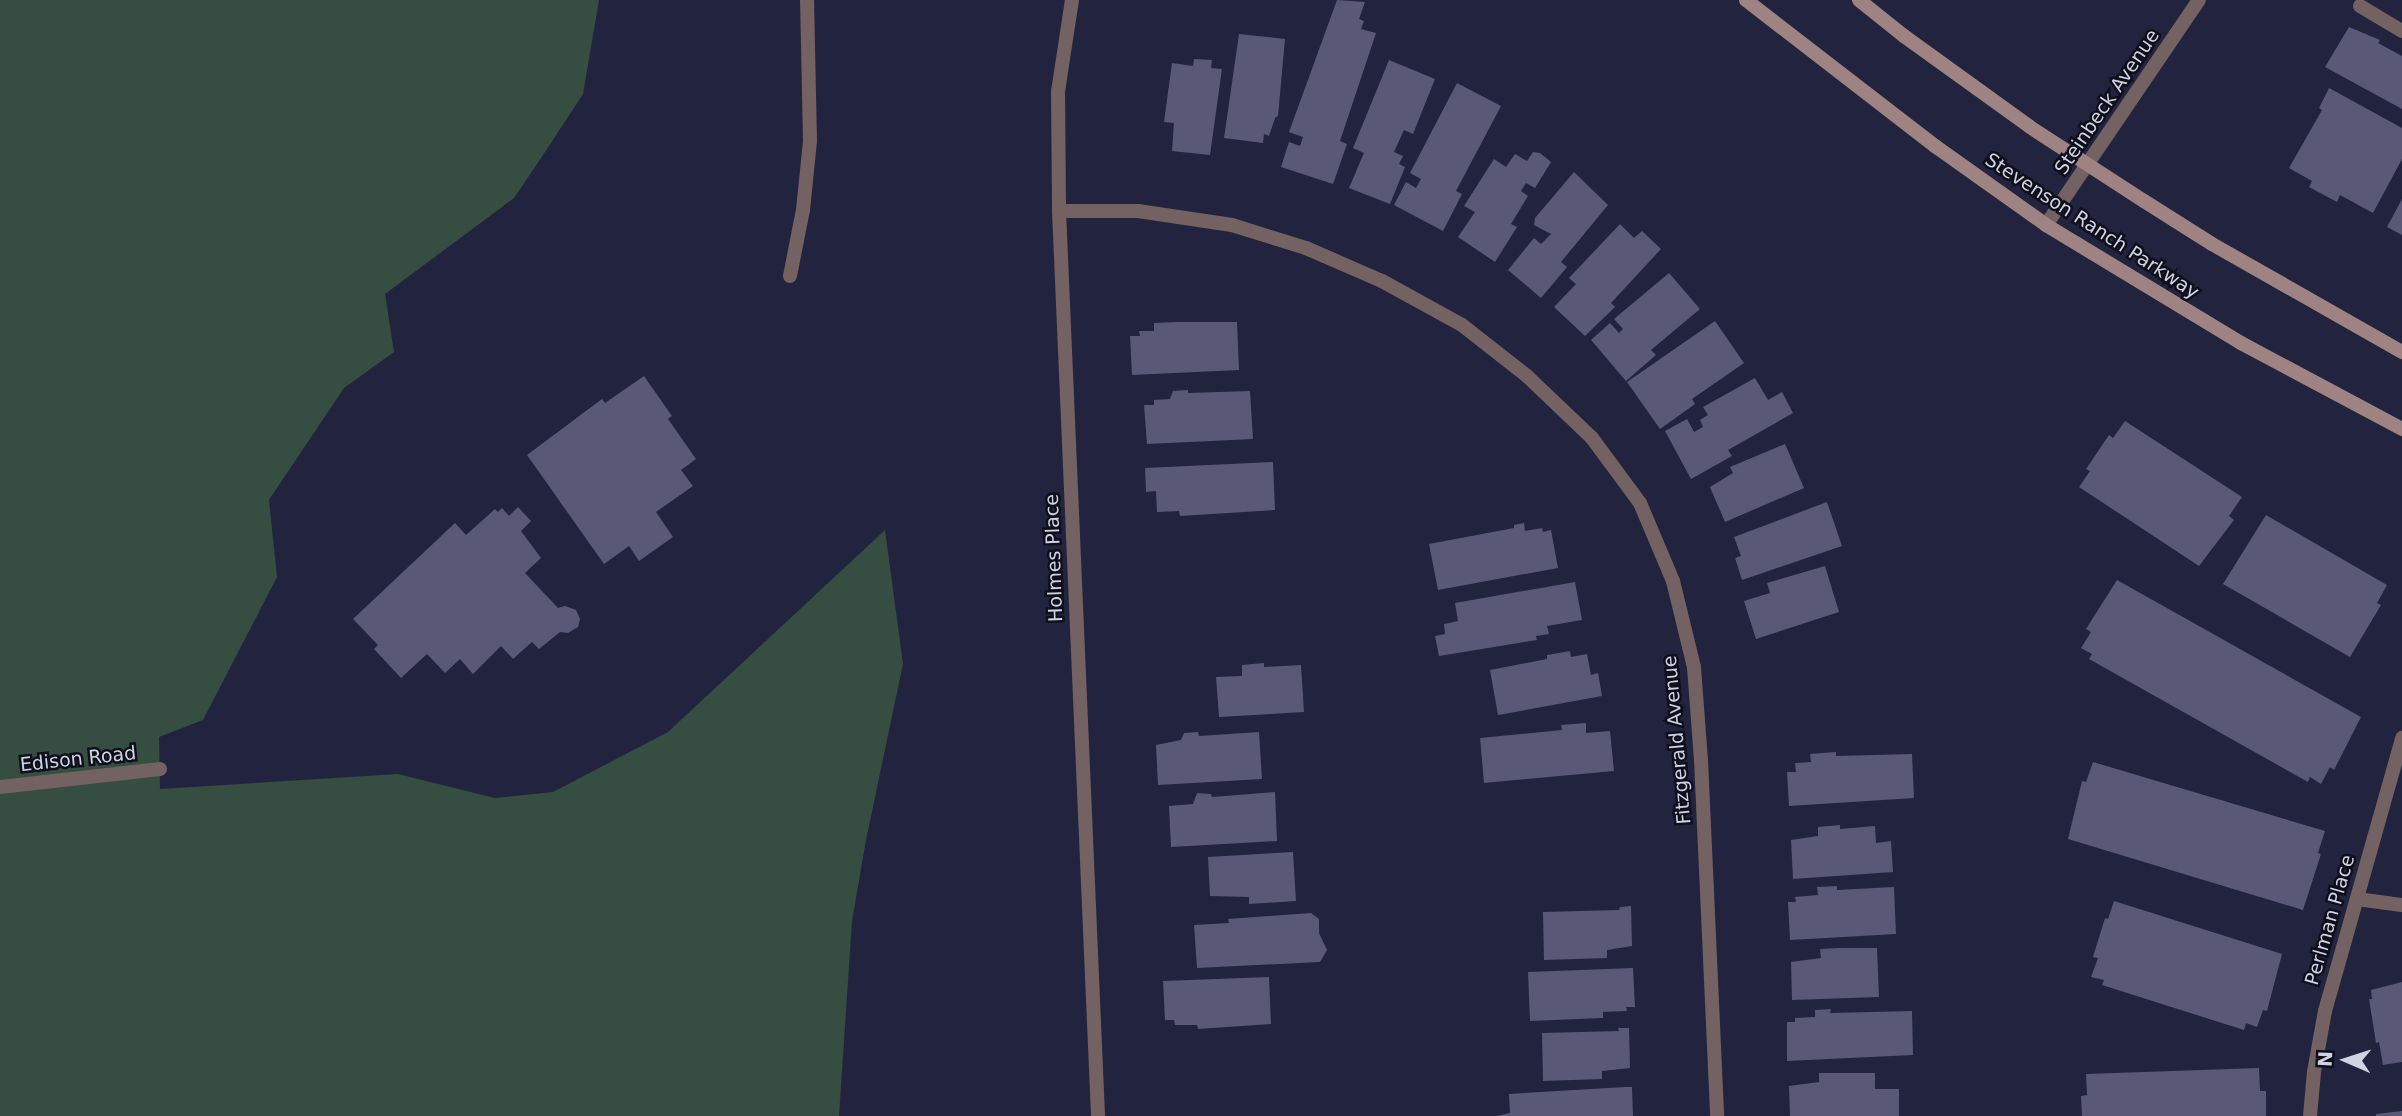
<!DOCTYPE html>
<html>
<head>
<meta charset="utf-8">
<style>
	body { margin:0 }
	#map { position:relative; width:2402px; height:1116px; overflow:hidden; background:#22243f; font-family:"DejaVu Sans",sans-serif }
	div>[style] { position:absolute }
	[style*='--x'] { left:calc(var(--x)*1px); top:calc(var(--y)*1px); width:calc(var(--w)*1px); rotate:calc(var(--a)*1deg) }
	.green>* { inset:0; background:#364d41 }
	.building>* { inset:0; background:#595876 }
	.service>* { height:14px; margin:-7px; padding:0 7px; transform-origin:7px; border-radius:7px; background:#736261 }
	.minor>* { height:14px; margin:-7px; padding:0 7px; transform-origin:7px; border-radius:7px; background:#736261 }
	.secondary>* { height:14px; margin:-7px; padding:0 7px; transform-origin:7px; border-radius:7px; background:#9e8382 }
	span { translate:-50% -50%; white-space:nowrap; text-align:center; line-height:1.15; -webkit-text-stroke:5px #0e0f1b; paint-order:stroke }
	.street-label { font-size:19px; color:#d0d3e4 }
	.north { position:absolute; left:2311px; top:1025px; width:70px; height:70px; -webkit-text-stroke:5px #0e0f1b; paint-order:stroke; rotate:273deg; font-size:19px; font-weight:700; line-height:28px; text-align:center; color:#d0d3e4 }
	.north::after { content:''; display:block; margin:auto; width:24px; height:32px; background:#d0d3e4; clip-path:polygon(50% 0,100% 100%,50% 72%,0 100%) }
</style>
</head>
<body>
<div id="map">
	<div class="green">
		<div style="clip-path:polygon(0 0,599px 0,583px 94px,541px 158px,514px 198px,385px 294px,394px 352px,344px 388px,269px 500px,277px 577px,203px 720px,159px 737px,160px 789px,398px 774px,495px 798px,553px 792px,668px 732px,885px 530px,903px 664px,866px 840px,852px 921px,839px 1116px,0 1116px)"></div>
	</div>
	<div class="building">
		<div style="clip-path:polygon(1337px 0,1365px 2px,1359px 19px,1364px 21px,1361px 29px,1376px 33px,1340px 141px,1347px 144px,1333px 184px,1281px 167px,1289px 142px,1300px 146px,1303px 137px,1289px 132px)"></div>
		<div style="clip-path:polygon(2349px 27px,2380px 40px,2378px 43px,2402px 56px,2402px 109px,2325px 67px)"></div>
		<div style="clip-path:polygon(1239px 34px,1285px 39px,1278px 116px,1275px 118px,1269px 136px,1264px 134px,1263px 143px,1224px 138px)"></div>
		<div style="clip-path:polygon(1194px 59px,1212px 60px,1211px 68px,1222px 69px,1210px 155px,1172px 151px,1174px 123px,1164px 122px,1172px 63px,1193px 66px)"></div>
		<div style="clip-path:polygon(1389px 60px,1435px 79px,1413px 134px,1404px 130px,1394px 152px,1403px 156px,1399px 164px,1405px 167px,1390px 204px,1349px 188px,1364px 153px,1353px 148px)"></div>
		<div style="clip-path:polygon(1457px 83px,1501px 106px,1456px 191px,1462px 194px,1443px 231px,1394px 205px,1406px 182px,1416px 188px,1421px 179px,1410px 173px)"></div>
		<div style="clip-path:polygon(2329px 88px,2402px 128px,2402px 159px,2373px 213px,2340px 195px,2337px 202px,2309px 187px,2312px 181px,2289px 168px,2322px 110px,2319px 108px)"></div>
		<div style="clip-path:polygon(1533px 152px,1540px 153px,1551px 162px,1535px 188px,1526px 183px,1521px 191px,1528px 196px,1511px 224px,1517px 227px,1495px 262px,1458px 237px,1475px 212px,1464px 206px,1494px 159px,1506px 167px,1515px 154px,1527px 161px)"></div>
		<div style="clip-path:polygon(1574px 172px,1608px 205px,1561px 262px,1567px 267px,1541px 298px,1508px 270px,1534px 238px,1541px 244px,1551px 234px,1534px 225px,1535px 218px)"></div>
		<div style="clip-path:polygon(2402px 199px,2402px 235px,2387px 227px)"></div>
		<div style="clip-path:polygon(1620px 224px,1634px 238px,1642px 231px,1661px 249px,1611px 303px,1615px 307px,1585px 336px,1554px 307px,1576px 284px,1569px 278px)"></div>
		<div style="clip-path:polygon(1669px 273px,1700px 309px,1651px 350px,1656px 355px,1626px 381px,1591px 340px,1610px 323px,1619px 333px,1623px 329px,1614px 319px)"></div>
		<div style="clip-path:polygon(1715px 321px,1744px 363px,1692px 399px,1695px 404px,1660px 429px,1627px 382px)"></div>
		<div style="clip-path:polygon(1178px 322px,1237px 322px,1239px 370px,1132px 375px,1130px 336px,1140px 336px,1139px 331px,1154px 331px,1154px 323px)"></div>
		<div style="clip-path:polygon(644px 376px,672px 416px,668px 419px,696px 459px,681px 470px,693px 486px,656px 512px,673px 537px,639px 561px,629px 546px,604px 564px,527px 455px,602px 399px,605px 403px)"></div>
		<div style="clip-path:polygon(1755px 378px,1768px 400px,1782px 392px,1793px 413px,1728px 450px,1732px 456px,1691px 479px,1665px 431px,1687px 419px,1694px 432px,1703px 427px,1700px 420px,1708px 415px,1703px 407px)"></div>
		<div style="clip-path:polygon(1188px 390px,1188px 393px,1250px 391px,1253px 439px,1147px 444px,1144px 405px,1154px 405px,1154px 400px,1170px 399px,1173px 391px)"></div>
		<div style="clip-path:polygon(2125px 421px,2242px 497px,2229px 516px,2234px 520px,2199px 566px,2079px 487px,2090px 471px,2086px 469px,2109px 435px,2113px 438px)"></div>
		<div style="clip-path:polygon(1785px 444px,1804px 488px,1725px 522px,1710px 487px,1733px 473px,1730px 467px)"></div>
		<div style="clip-path:polygon(1273px 462px,1275px 510px,1180px 516px,1179px 511px,1157px 512px,1156px 491px,1146px 492px,1145px 468px)"></div>
		<div style="clip-path:polygon(1827px 502px,1842px 546px,1742px 580px,1735px 558px,1741px 556px,1734px 537px)"></div>
		<div style="clip-path:polygon(518px 507px,531px 521px,521px 531px,541px 558px,525px 573px,558px 608px,565px 606px,576px 610px,580px 619px,578px 627px,568px 633px,560px 632px,539px 649px,532px 642px,513px 659px,501px 646px,473px 674px,460px 659px,445px 673px,427px 654px,401px 678px,374px 649px,378px 645px,353px 619px,455px 523px,466px 535px,495px 509px,498px 512px,502px 508px,509px 516px)"></div>
		<div style="clip-path:polygon(2266px 515px,2387px 585px,2377px 603px,2381px 605px,2350px 657px,2223px 584px)"></div>
		<div style="clip-path:polygon(1524px 523px,1525px 531px,1542px 528px,1543px 532px,1551px 530px,1558px 568px,1438px 590px,1429px 544px,1514px 528px,1514px 525px)"></div>
		<div style="clip-path:polygon(1825px 566px,1839px 612px,1756px 639px,1744px 601px,1770px 593px,1767px 583px)"></div>
		<div style="clip-path:polygon(2117px 580px,2361px 717px,2334px 770px,2330px 767px,2321px 784px,2310px 777px,2308px 782px,2089px 659px,2092px 654px,2081px 648px,2091px 632px,2086px 629px)"></div>
		<div style="clip-path:polygon(1575px 582px,1582px 620px,1547px 626px,1549px 634px,1536px 636px,1537px 640px,1439px 656px,1435px 636px,1445px 634px,1444px 624px,1458px 621px,1455px 603px)"></div>
		<div style="clip-path:polygon(1570px 651px,1571px 657px,1587px 654px,1591px 675px,1598px 673px,1602px 696px,1498px 715px,1490px 670px,1547px 659px,1547px 655px)"></div>
		<div style="clip-path:polygon(1264px 663px,1264px 667px,1301px 665px,1304px 712px,1219px 717px,1216px 677px,1242px 676px,1242px 665px)"></div>
		<div style="clip-path:polygon(1586px 723px,1586px 733px,1610px 731px,1614px 771px,1484px 783px,1480px 738px,1562px 730px,1561px 725px)"></div>
		<div style="clip-path:polygon(1198px 732px,1199px 736px,1259px 732px,1262px 779px,1158px 785px,1156px 745px,1181px 740px,1184px 733px)"></div>
		<div style="clip-path:polygon(1836px 752px,1836px 756px,1912px 754px,1914px 798px,1789px 806px,1787px 772px,1796px 772px,1795px 763px,1811px 762px,1810px 754px)"></div>
		<div style="clip-path:polygon(2093px 762px,2325px 831px,2318px 853px,2321px 854px,2303px 910px,2068px 839px,2082px 781px,2086px 782px)"></div>
		<div style="clip-path:polygon(1275px 792px,1277px 841px,1171px 847px,1169px 806px,1193px 804px,1197px 793px,1211px 794px,1212px 797px)"></div>
		<div style="clip-path:polygon(1840px 825px,1840px 829px,1875px 826px,1876px 843px,1891px 841px,1893px 872px,1793px 879px,1791px 840px,1818px 836px,1818px 827px)"></div>
		<div style="clip-path:polygon(1293px 852px,1296px 901px,1249px 904px,1249px 897px,1210px 896px,1208px 857px)"></div>
		<div style="clip-path:polygon(1837px 886px,1837px 890px,1894px 887px,1896px 934px,1790px 940px,1788px 902px,1796px 902px,1795px 897px,1818px 895px,1817px 887px)"></div>
		<div style="clip-path:polygon(2114px 901px,2282px 954px,2267px 1011px,2263px 1010px,2257px 1027px,2246px 1023px,2244px 1030px,2102px 985px,2104px 980px,2091px 977px,2098px 958px,2093px 957px,2105px 918px,2108px 919px)"></div>
		<div style="clip-path:polygon(1631px 906px,1632px 946px,1607px 950px,1607px 958px,1544px 960px,1543px 912px,1619px 910px,1620px 907px)"></div>
		<div style="clip-path:polygon(1311px 913px,1319px 919px,1319px 933px,1327px 950px,1320px 962px,1197px 968px,1194px 925px,1229px 923px,1228px 919px)"></div>
		<div style="clip-path:polygon(1840px 948px,1877px 948px,1879px 997px,1792px 1000px,1791px 962px,1821px 958px,1820px 949px)"></div>
		<div style="clip-path:polygon(1633px 968px,1635px 1007px,1626px 1007px,1627px 1011px,1603px 1012px,1603px 1018px,1530px 1021px,1528px 972px)"></div>
		<div style="clip-path:polygon(1269px 977px,1271px 1024px,1198px 1029px,1197px 1025px,1175px 1025px,1174px 1020px,1165px 1020px,1163px 981px)"></div>
		<div style="clip-path:polygon(2402px 982px,2402px 1062px,2383px 1065px,2379px 1042px,2376px 1043px,2369px 999px,2372px 999px,2371px 990px)"></div>
		<div style="clip-path:polygon(1831px 1009px,1830px 1013px,1912px 1011px,1913px 1055px,1787px 1061px,1787px 1022px,1795px 1022px,1795px 1018px,1815px 1017px,1815px 1010px)"></div>
		<div style="clip-path:polygon(1618px 1028px,1629px 1028px,1630px 1068px,1602px 1071px,1602px 1079px,1543px 1081px,1542px 1033px,1619px 1031px)"></div>
		<div style="clip-path:polygon(2259px 1068px,2260px 1091px,2266px 1091px,2266px 1116px,2082px 1116px,2081px 1096px,2087px 1095px,2086px 1074px)"></div>
		<div style="clip-path:polygon(1819px 1073px,1875px 1073px,1875px 1089px,1899px 1089px,1899px 1116px,1790px 1116px,1789px 1086px,1819px 1082px)"></div>
		<div style="clip-path:polygon(1625px 1087px,1632px 1087px,1633px 1116px,1496px 1116px,1510px 1113px,1509px 1094px)"></div>
		<div style="clip-path:polygon(2402px 1111px,2402px 1116px,2376px 1116px,2376px 1114px)"></div>
	</div>
	<div class="service">
		<div style="--x:2360;--y:6;--w:49;--a:30.8"></div>
		<div style="--x:0;--y:787;--w:161;--a:-6.4"></div>
	</div>
	<div class="minor">
		<div style="--x:1072;--y:0;--w:92;--a:98.7"></div>
		<div style="--x:1058;--y:91;--w:120;--a:89.5"></div>
		<div style="--x:1059;--y:211;--w:906;--a:87.53"></div>
		<div style="--x:1059;--y:211;--w:79;--a:0"></div>
		<div style="--x:1138;--y:211;--w:95;--a:8.5"></div>
		<div style="--x:1232;--y:225;--w:77;--a:17.3"></div>
		<div style="--x:1306;--y:248;--w:83;--a:23.5"></div>
		<div style="--x:1382;--y:281;--w:91;--a:28.8"></div>
		<div style="--x:1462;--y:325;--w:83;--a:38.1"></div>
		<div style="--x:1527;--y:376;--w:90;--a:43.6"></div>
		<div style="--x:1592;--y:438;--w:81;--a:53.6"></div>
		<div style="--x:1640;--y:503;--w:85;--a:67.1"></div>
		<div style="--x:1673;--y:581;--w:89;--a:76.3"></div>
		<div style="--x:1694;--y:667;--w:93;--a:85.7"></div>
		<div style="--x:1701;--y:760;--w:356;--a:87.4"></div>
		<div style="--x:2046;--y:225;--w:272;--a:-55.8"></div>
		<div style="--x:790;--y:276;--w:67;--a:-78.9"></div>
		<div style="--x:803;--y:210;--w:69;--a:-84.2"></div>
		<div style="--x:810;--y:141;--w:141;--a:-91.2"></div>
		<div style="--x:2357;--y:899;--w:45;--a:7.6"></div>
		<div style="--x:2310;--y:1116;--w:44;--a:-84.8"></div>
		<div style="--x:2314;--y:1072;--w:62;--a:-79.8"></div>
		<div style="--x:2325;--y:1011;--w:284;--a:-74.2"></div>
	</div>
	<div class="secondary">
		<div style="--x:1746;--y:0;--w:239;--a:37.7"></div>
		<div style="--x:1935;--y:146;--w:136;--a:35.4"></div>
		<div style="--x:2046;--y:225;--w:228;--a:31.2"></div>
		<div style="--x:2241;--y:343;--w:183;--a:28.1"></div>
		<div style="--x:1859;--y:0;--w:58;--a:38.7"></div>
		<div style="--x:1904;--y:36;--w:155;--a:35.8"></div>
		<div style="--x:2030;--y:127;--w:136;--a:33"></div>
		<div style="--x:2144;--y:201;--w:80;--a:32.3"></div>
		<div style="--x:2212;--y:244;--w:219;--a:29.6"></div>
	</div>
	<div class="street-label">
		<span style="left:2107px;top:102px;rotate:-56deg">Steinbeck Avenue</span>
		<span style="left:2092px;top:226px;rotate:33deg">Stevenson Ranch Parkway</span>
		<span style="left:1054px;top:558px;rotate:-92deg">Holmes Place</span>
		<span style="left:1677px;top:740px;rotate:-95deg">Fitzgerald Avenue</span>
		<span style="left:78px;top:759px;rotate:-6deg">Edison Road</span>
		<span style="left:2330px;top:920px;rotate:-74deg">Perlman Place</span>
	</div>
	<div class="north">N</div>
</div>
</body>
</html>
